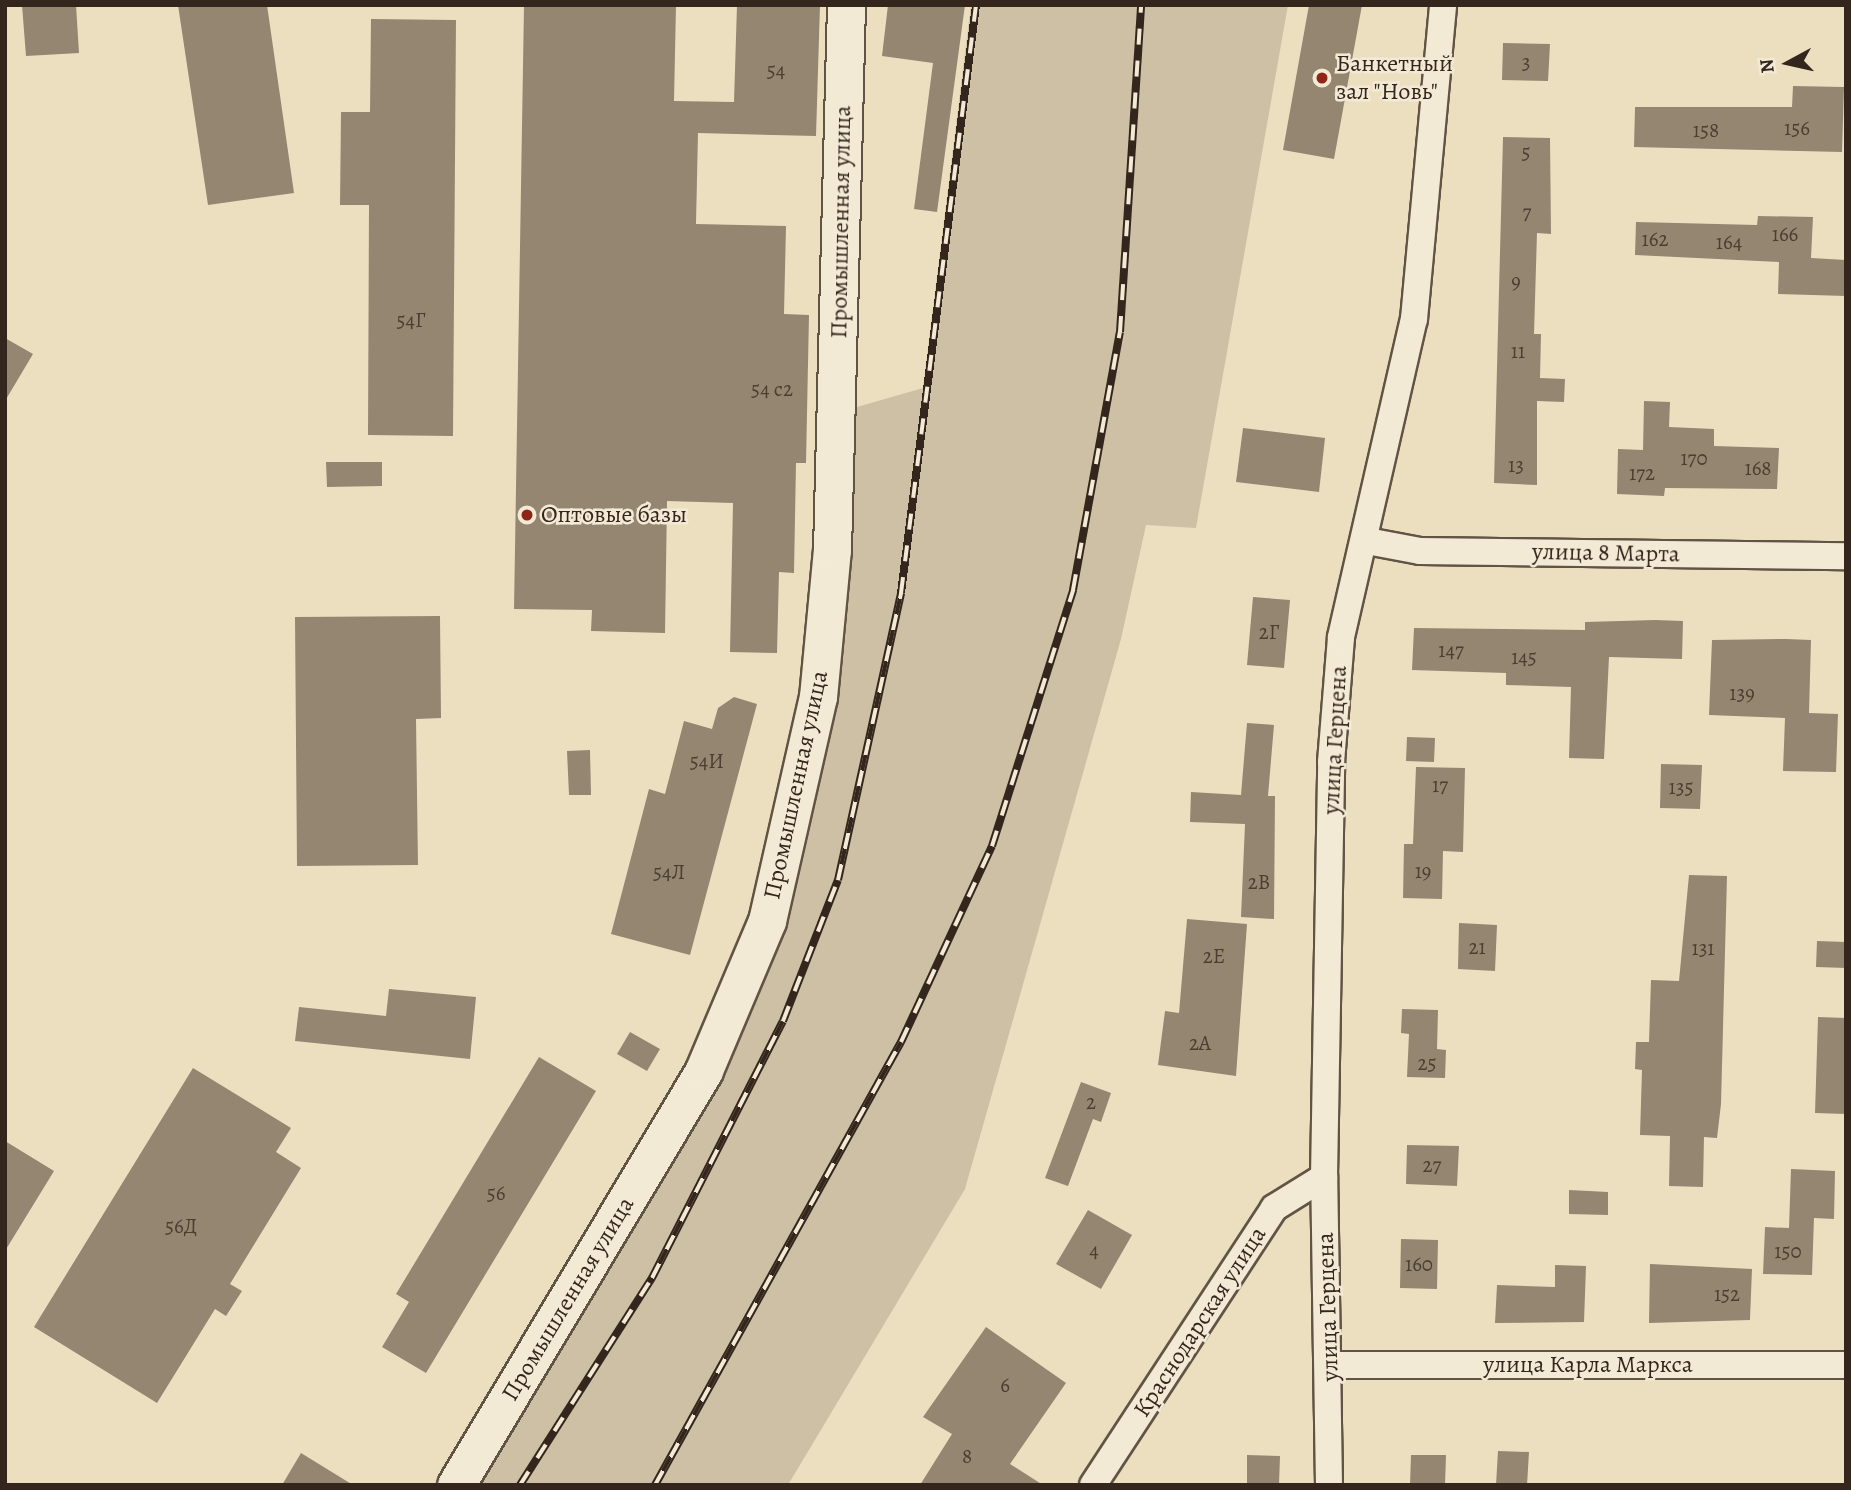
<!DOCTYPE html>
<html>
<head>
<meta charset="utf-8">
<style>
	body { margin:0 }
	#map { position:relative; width:1851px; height:1490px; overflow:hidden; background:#ecdfc0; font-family:Alegreya,serif }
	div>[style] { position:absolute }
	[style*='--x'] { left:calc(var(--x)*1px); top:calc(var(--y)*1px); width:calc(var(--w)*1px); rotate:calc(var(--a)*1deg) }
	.green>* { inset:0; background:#cdc0a4 }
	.building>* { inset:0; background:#948671 }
	.roads { filter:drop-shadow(2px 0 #625445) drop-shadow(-2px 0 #625445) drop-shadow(0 2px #625445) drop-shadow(0 -2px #625445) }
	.street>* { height:26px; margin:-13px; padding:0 13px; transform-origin:13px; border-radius:13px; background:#f3ead6 }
	.secondary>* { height:37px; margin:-18.5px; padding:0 18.5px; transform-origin:18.5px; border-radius:18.5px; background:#f3ead6 }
	.rail>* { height:8px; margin-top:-4px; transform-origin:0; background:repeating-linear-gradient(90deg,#f3ead6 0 16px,#34261c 0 32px); box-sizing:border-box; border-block:2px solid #34261c }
	.dots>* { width:19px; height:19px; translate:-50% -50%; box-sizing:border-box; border:4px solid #f3ead6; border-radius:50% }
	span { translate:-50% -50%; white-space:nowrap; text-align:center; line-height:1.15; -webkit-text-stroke:5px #f3ead6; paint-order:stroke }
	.number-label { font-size:21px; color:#4c3e31 }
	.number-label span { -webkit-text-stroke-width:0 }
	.poi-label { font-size:24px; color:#34261c }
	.left { translate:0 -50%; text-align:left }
	.street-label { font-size:24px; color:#34261c }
	.frame { position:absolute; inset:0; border:7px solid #34261c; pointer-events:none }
	.north { position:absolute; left:1753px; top:28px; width:70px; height:70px; -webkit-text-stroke:5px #f3ead6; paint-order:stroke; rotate:262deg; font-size:19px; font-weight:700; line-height:28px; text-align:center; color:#34261c }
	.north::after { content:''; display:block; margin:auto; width:24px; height:32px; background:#34261c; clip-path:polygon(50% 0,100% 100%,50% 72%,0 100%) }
</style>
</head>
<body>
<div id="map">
	<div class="green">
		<div style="clip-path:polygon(971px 5px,1288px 5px,1196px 528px,1146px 525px,1121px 639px,965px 1189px,788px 1485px,469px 1485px,779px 925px,850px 409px,923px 388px)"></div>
	</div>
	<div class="building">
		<div style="clip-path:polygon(22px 5px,76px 5px,79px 53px,26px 56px)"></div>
		<div style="clip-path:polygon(178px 5px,267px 5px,294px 193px,208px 205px)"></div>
		<div style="clip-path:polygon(524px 5px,676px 5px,674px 101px,734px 102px,737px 5px,820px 5px,816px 136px,698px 133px,696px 224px,786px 226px,784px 314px,809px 315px,806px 463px,796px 463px,794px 573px,779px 572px,777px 653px,730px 652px,733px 503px,667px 501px,665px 633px,591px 631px,592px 610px,514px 609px)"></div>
		<div style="clip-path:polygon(888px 5px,965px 5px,937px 212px,914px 209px,933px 63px,882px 56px)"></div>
		<div style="clip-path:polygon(1309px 5px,1362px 5px,1334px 159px,1283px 150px)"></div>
		<div style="clip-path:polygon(371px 19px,456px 20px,453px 436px,368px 435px,369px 205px,340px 205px,341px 112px,370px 112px)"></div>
		<div style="clip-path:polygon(1503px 43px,1550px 44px,1548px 81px,1502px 80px)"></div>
		<div style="clip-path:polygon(1793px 86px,1844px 87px,1842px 152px,1634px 147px,1635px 107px,1792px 107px)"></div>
		<div style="clip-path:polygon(1503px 137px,1550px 138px,1551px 234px,1537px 233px,1534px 334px,1541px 334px,1540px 378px,1565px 379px,1564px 402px,1537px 401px,1537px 485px,1494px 483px)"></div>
		<div style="clip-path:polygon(1758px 216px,1813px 217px,1811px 258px,1846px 260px,1846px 296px,1778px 294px,1779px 262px,1635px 255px,1636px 222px,1757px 225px)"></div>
		<div style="clip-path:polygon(5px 338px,33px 354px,5px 401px)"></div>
		<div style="clip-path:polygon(1644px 401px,1670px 402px,1669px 427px,1714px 429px,1714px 446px,1779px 448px,1777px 489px,1665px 488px,1664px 496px,1617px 494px,1618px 449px,1643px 450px)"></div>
		<div style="clip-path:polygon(1243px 428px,1325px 438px,1319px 492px,1236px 482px)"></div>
		<div style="clip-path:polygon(326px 462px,382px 462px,382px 486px,327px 487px)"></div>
		<div style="clip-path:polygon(1253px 597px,1290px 600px,1284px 668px,1247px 665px)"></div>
		<div style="clip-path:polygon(440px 616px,441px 718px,416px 719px,418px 865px,297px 866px,295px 617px)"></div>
		<div style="clip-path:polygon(1655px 620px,1683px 621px,1682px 659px,1609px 657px,1604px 759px,1569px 758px,1571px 687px,1506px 685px,1506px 673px,1412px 670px,1414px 628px,1585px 630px,1585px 622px)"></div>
		<div style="clip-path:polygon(1786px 639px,1811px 640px,1809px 713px,1838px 714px,1836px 772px,1783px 771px,1785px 718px,1709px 715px,1712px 640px)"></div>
		<div style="clip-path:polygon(734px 697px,757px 704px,690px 955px,611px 934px,649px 789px,665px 794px,684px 721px,712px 729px,718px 708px)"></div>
		<div style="clip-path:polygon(1247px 723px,1274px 725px,1268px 796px,1275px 796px,1274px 919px,1241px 917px,1245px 824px,1190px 822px,1191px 792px,1241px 795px)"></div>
		<div style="clip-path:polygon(1407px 737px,1435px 738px,1434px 762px,1406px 761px)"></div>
		<div style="clip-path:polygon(590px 750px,591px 795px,569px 795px,567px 751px)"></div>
		<div style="clip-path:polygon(1661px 764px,1702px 765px,1700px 809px,1660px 808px)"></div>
		<div style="clip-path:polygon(1416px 767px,1465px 768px,1463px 852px,1443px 851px,1442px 899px,1403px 898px,1404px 844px,1413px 844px)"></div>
		<div style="clip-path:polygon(1689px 875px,1727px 876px,1721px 1104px,1717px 1138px,1704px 1137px,1703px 1187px,1669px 1186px,1670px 1136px,1640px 1135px,1642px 1070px,1635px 1069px,1636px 1042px,1649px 1042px,1651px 980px,1679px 981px)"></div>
		<div style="clip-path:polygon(1187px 919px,1247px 924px,1236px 1076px,1158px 1065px,1165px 1011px,1179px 1013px)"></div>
		<div style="clip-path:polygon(1459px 923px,1497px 925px,1495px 971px,1458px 969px)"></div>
		<div style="clip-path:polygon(1817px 941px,1846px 942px,1846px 968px,1816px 967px)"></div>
		<div style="clip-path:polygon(389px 989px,476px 997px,470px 1059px,295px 1041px,299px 1007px,386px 1016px)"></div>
		<div style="clip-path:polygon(1402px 1009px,1438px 1010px,1437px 1049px,1446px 1050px,1445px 1078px,1407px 1077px,1409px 1034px,1401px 1033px)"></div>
		<div style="clip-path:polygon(1818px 1017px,1846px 1018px,1846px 1114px,1815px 1113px)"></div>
		<div style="clip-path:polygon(630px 1032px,660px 1049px,647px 1071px,617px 1054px)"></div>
		<div style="clip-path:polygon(539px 1057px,596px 1091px,426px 1373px,382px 1347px,409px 1302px,396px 1294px)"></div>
		<div style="clip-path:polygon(193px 1068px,291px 1128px,276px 1152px,301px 1168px,230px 1284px,242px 1291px,226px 1316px,215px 1309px,157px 1403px,34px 1327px)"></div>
		<div style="clip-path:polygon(1081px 1082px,1111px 1093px,1101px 1122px,1093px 1119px,1068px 1186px,1045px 1178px)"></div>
		<div style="clip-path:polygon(5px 1141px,54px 1171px,5px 1251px)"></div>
		<div style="clip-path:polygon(1407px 1145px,1459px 1146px,1457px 1186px,1406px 1184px)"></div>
		<div style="clip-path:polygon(1791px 1169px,1835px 1171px,1834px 1219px,1814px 1218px,1812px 1275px,1763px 1274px,1765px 1227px,1789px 1228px)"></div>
		<div style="clip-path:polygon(1569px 1190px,1608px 1192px,1608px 1215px,1569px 1214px)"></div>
		<div style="clip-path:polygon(1088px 1210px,1132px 1235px,1101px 1289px,1056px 1264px)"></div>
		<div style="clip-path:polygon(1401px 1239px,1438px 1240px,1437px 1289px,1400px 1288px)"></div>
		<div style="clip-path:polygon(1650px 1264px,1752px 1269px,1750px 1320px,1649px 1323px)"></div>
		<div style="clip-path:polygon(1555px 1265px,1586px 1266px,1584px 1322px,1495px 1323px,1497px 1285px,1555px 1287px)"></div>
		<div style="clip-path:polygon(986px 1327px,1066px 1383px,1010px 1464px,1043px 1485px,920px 1485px,952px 1434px,923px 1417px)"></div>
		<div style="clip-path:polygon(1498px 1451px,1529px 1452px,1527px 1485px,1496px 1485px)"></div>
		<div style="clip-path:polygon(301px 1453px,353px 1485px,282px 1485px)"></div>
		<div style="clip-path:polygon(1247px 1455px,1280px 1456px,1279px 1485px,1247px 1485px)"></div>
		<div style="clip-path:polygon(1411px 1455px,1446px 1455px,1445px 1485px,1410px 1485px)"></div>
	</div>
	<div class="roads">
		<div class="street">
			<div style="--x:1367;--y:541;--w:54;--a:10.7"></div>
			<div style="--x:1420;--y:551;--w:426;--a:0.7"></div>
			<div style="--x:1331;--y:1365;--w:515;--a:0"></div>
			<div style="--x:1093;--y:1485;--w:331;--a:-56.8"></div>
			<div style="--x:1274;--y:1208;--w:59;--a:-31.8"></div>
			<div style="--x:1329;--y:1485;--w:308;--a:-90.9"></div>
			<div style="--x:1324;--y:1177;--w:415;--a:-89"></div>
			<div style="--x:1331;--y:762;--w:125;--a:-85.4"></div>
			<div style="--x:1341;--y:637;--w:326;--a:-77.1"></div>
			<div style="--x:1414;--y:319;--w:315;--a:-84.7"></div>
		</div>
		<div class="secondary">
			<div style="--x:456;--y:1485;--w:483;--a:-59.1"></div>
			<div style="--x:704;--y:1070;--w:162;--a:-67.1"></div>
			<div style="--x:767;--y:921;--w:230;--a:-77.2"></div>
			<div style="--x:818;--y:697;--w:148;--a:-84.6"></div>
			<div style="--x:832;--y:550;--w:545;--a:-88.53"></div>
		</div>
	</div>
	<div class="rail">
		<div style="--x:520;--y:1485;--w:246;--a:-57.5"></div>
		<div style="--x:652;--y:1278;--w:288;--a:-63"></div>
		<div style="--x:783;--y:1021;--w:151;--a:-68.7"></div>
		<div style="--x:838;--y:880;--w:294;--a:-77.6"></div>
		<div style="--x:901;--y:593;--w:593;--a:-82.73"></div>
		<div style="--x:655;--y:1485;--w:507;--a:-60.96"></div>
		<div style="--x:901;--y:1042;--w:216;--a:-65.1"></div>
		<div style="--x:992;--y:846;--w:269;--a:-72.4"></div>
		<div style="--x:1073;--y:590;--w:262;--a:-79.7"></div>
		<div style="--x:1120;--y:332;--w:328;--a:-86.3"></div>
	</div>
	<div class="dots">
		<div style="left:1322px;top:78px;background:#8f2418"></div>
		<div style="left:527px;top:515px;background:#8f2418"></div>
	</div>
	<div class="number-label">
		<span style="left:1526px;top:62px">3</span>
		<span style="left:776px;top:70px">54</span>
		<span style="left:1797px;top:128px">156</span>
		<span style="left:1706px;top:130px">158</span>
		<span style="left:1526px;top:152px">5</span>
		<span style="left:1527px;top:212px">7</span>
		<span style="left:1785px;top:234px">166</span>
		<span style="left:1655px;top:239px">162</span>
		<span style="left:1729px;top:242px">164</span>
		<span style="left:1516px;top:281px">9</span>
		<span style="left:411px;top:320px">54Г</span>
		<span style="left:1518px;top:351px">11</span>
		<span style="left:772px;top:389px">54 с2</span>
		<span style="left:1694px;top:458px">170</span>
		<span style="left:1516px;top:465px">13</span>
		<span style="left:1758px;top:468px">168</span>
		<span style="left:1642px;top:473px">172</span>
		<span style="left:1269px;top:632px">2Г</span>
		<span style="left:1451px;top:650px">147</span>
		<span style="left:1524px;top:657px">145</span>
		<span style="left:1742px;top:693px">139</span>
		<span style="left:707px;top:761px">54И</span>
		<span style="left:1440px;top:785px">17</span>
		<span style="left:1681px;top:787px">135</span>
		<span style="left:1423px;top:871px">19</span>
		<span style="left:669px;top:872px">54Л</span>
		<span style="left:1259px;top:882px">2В</span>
		<span style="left:1477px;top:947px">21</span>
		<span style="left:1703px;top:948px">131</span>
		<span style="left:1214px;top:956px">2Е</span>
		<span style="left:1200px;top:1043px">2А</span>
		<span style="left:1427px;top:1063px">25</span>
		<span style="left:1091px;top:1102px">2</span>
		<span style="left:1432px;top:1165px">27</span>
		<span style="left:496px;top:1193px">56</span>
		<span style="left:181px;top:1226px">56Д</span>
		<span style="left:1094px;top:1250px">4</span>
		<span style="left:1788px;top:1251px">150</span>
		<span style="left:1419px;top:1264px">160</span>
		<span style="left:1727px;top:1294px">152</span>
		<span style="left:1005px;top:1385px">6</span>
		<span style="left:967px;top:1456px">8</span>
	</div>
	<div class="poi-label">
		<span class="left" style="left:1336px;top:78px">Банкетный<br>зал "Новь"</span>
		<span class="left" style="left:541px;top:515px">Оптовые базы</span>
	</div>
	<div class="street-label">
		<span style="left:841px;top:222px;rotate:-89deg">Промышленная улица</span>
		<span style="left:1606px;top:553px;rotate:1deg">улица 8 Марта</span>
		<span style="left:1335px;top:740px;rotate:-87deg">улица Герцена</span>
		<span style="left:796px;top:785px;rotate:-78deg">Промышленная улица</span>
		<span style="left:568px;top:1299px;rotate:-59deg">Промышленная улица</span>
		<span style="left:1328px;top:1307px;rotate:-92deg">улица Герцена</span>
		<span style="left:1200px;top:1322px;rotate:-57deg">Краснодарская улица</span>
		<span style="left:1588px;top:1365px">улица Карла Маркса</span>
	</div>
	<div class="frame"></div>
	<div class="north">N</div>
</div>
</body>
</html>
